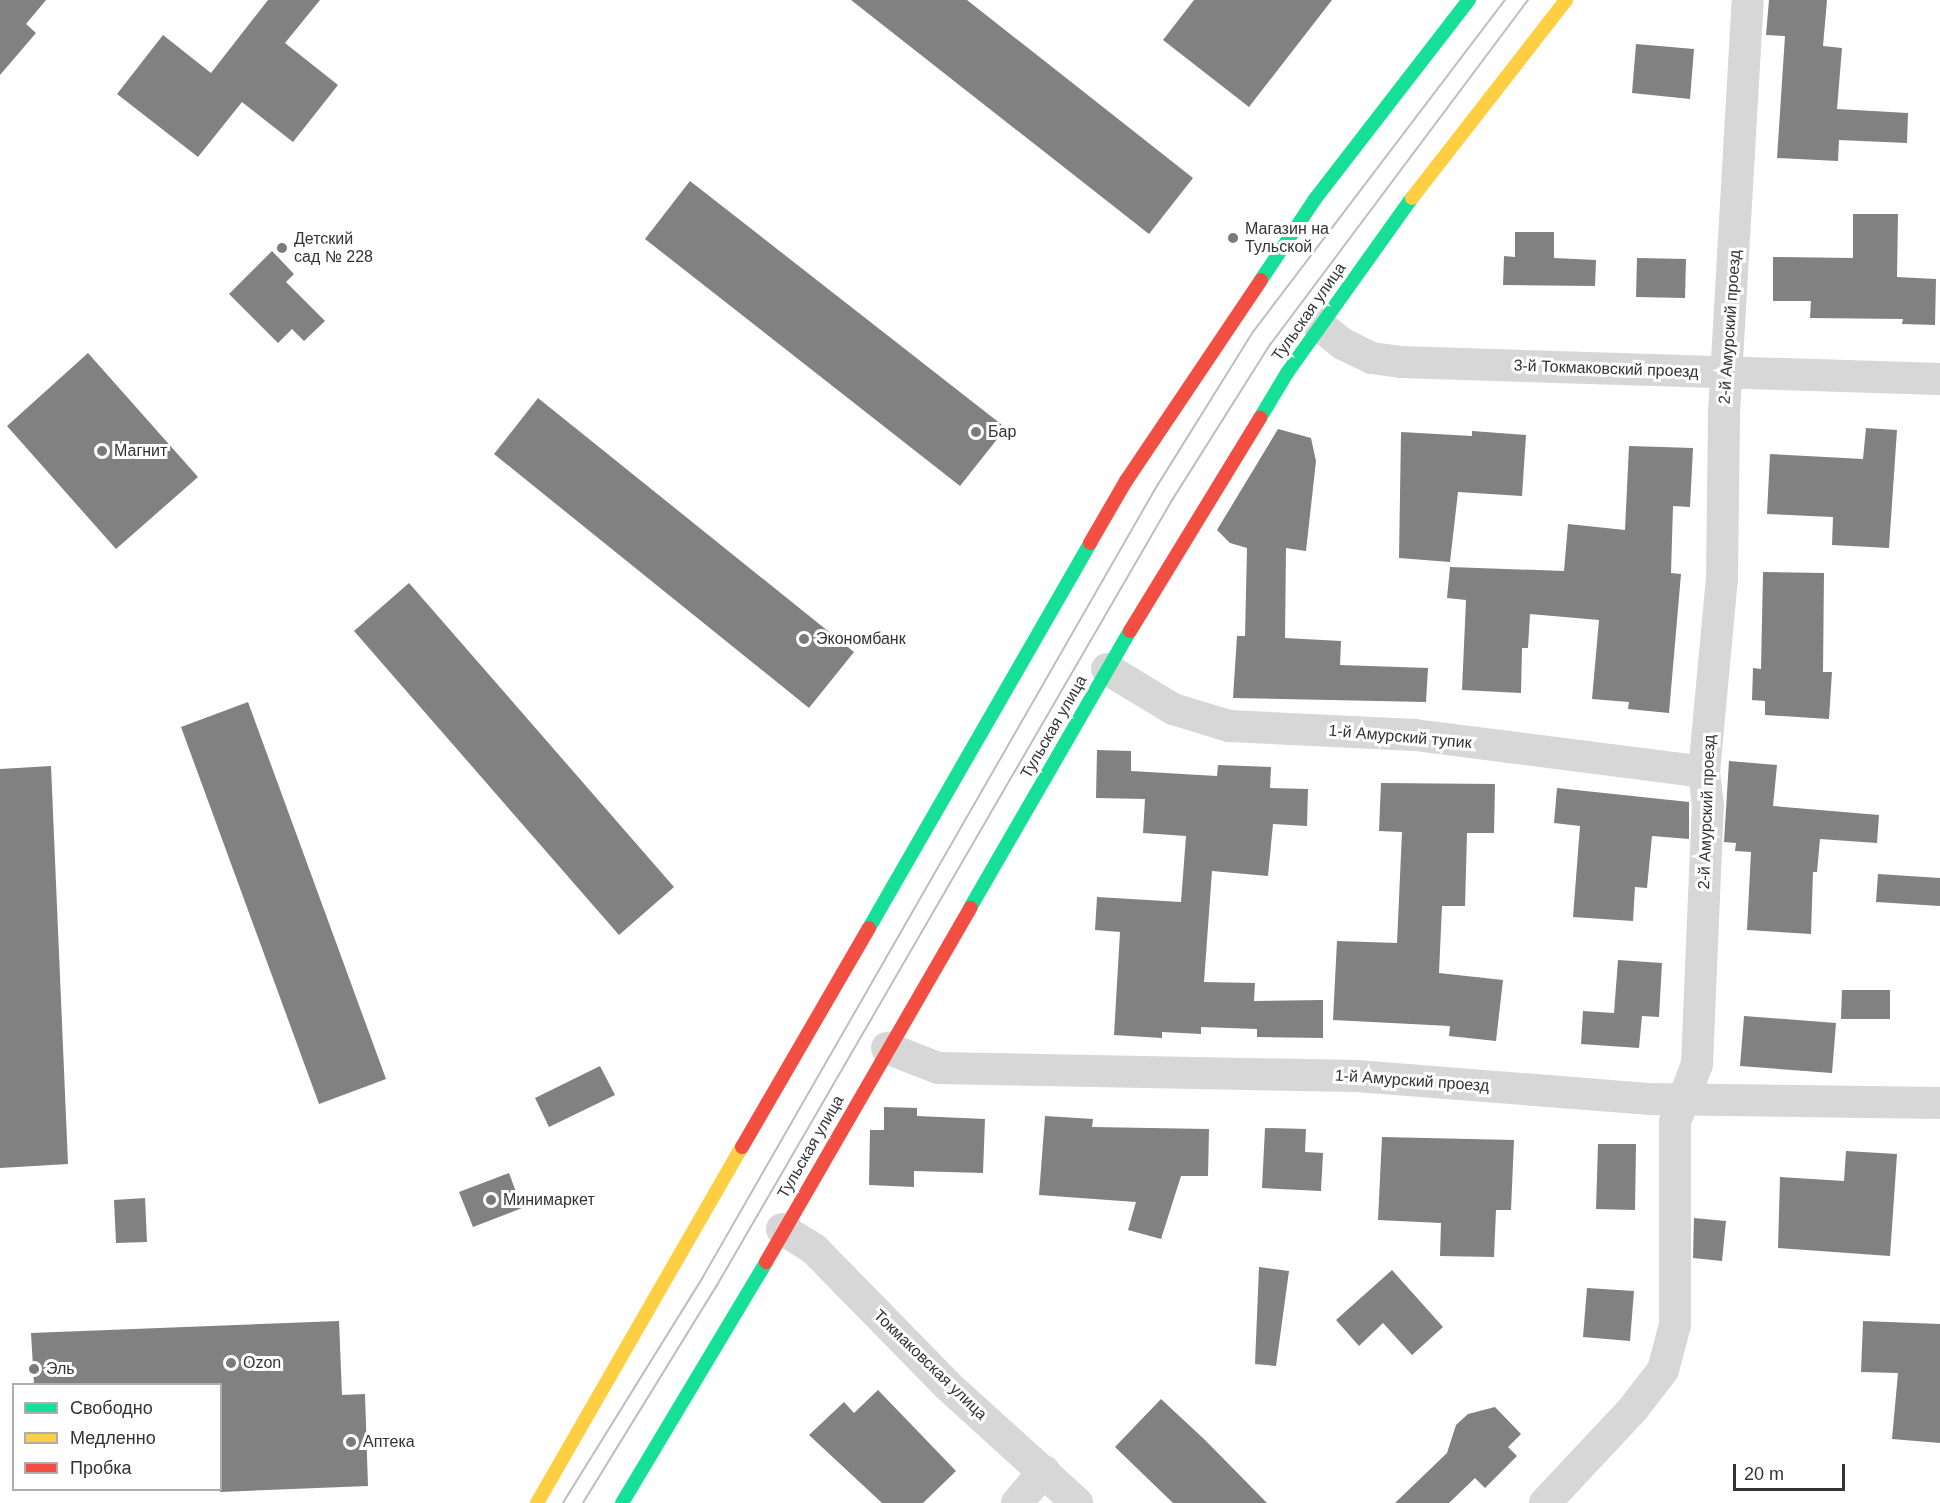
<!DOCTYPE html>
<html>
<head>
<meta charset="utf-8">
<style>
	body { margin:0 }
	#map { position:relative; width:1940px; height:1503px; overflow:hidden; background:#fff; font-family:Arial,sans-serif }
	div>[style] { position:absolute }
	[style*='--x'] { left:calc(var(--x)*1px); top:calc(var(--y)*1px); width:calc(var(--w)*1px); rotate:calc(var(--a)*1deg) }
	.building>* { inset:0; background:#818181 }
	.street>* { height:32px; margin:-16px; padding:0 16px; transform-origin:16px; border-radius:16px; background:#d7d7d7 }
	.fast>* { height:14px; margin:-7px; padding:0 7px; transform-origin:7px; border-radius:7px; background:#16e098 }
	.slow>* { height:14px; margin:-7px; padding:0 7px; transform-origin:7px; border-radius:7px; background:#ffcf43 }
	.jam>* { height:14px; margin:-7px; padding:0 7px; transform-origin:7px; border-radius:7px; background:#f24e42 }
	.tram>* { height:1.5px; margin:-0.75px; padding:0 0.75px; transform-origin:0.75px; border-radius:0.75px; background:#bebebe }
	.dots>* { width:16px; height:16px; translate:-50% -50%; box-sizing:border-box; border:3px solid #fff; border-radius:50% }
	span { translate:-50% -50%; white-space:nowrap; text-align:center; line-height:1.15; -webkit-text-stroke:6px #fff; paint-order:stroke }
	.poi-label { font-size:16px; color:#333 }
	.left { translate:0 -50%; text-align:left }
	.street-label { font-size:16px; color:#333 }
	.legend { position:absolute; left:12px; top:1383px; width:210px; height:108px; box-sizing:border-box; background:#fff; border:2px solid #adadad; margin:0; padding:8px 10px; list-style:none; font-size:18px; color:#333 }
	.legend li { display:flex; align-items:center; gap:12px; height:30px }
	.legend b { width:30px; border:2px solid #adadad }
	.scale { position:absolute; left:1733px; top:1464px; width:112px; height:27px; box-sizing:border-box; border:3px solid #333; border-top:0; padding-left:8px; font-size:18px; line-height:21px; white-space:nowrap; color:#333; -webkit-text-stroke:4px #fff; paint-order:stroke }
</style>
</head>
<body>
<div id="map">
	<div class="building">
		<div style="clip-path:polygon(0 0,46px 0,26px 24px,36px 33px,0 75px)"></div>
		<div style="clip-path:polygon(268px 0,320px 0,285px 43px,338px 85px,293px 142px,242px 102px,198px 157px,117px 94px,163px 35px,211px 73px)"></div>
		<div style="clip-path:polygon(851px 0,967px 0,1193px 178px,1149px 234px)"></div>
		<div style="clip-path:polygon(1194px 0,1332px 0,1249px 107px,1163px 40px)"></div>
		<div style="clip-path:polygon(1769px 0,1827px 0,1823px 46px,1842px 48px,1837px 109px,1908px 113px,1907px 143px,1839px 140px,1838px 161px,1777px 158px,1785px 36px,1766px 35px)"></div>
		<div style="clip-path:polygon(1636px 44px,1694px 49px,1690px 99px,1632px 93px)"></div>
		<div style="clip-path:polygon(690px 181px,1006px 428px,960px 486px,645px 239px)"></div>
		<div style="clip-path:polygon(1853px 214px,1898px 214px,1897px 277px,1936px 279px,1935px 325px,1902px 324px,1903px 319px,1810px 318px,1811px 301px,1773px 301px,1773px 257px,1853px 258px)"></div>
		<div style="clip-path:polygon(1515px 232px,1554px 232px,1554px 258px,1596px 260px,1595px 286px,1503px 285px,1504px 256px,1515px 257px)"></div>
		<div style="clip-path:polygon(272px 251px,294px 274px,286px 282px,325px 321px,304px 341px,292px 329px,278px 343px,229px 294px)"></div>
		<div style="clip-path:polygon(1637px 258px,1686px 259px,1685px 298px,1636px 297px)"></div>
		<div style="clip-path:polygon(88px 353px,198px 477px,116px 549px,7px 426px)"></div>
		<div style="clip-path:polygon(538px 398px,854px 652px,809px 708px,494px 454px)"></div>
		<div style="clip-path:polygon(1866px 428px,1897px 430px,1889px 548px,1832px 545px,1833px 517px,1767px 514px,1770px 454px,1863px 459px)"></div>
		<div style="clip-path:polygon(1278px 429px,1311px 438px,1316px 461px,1306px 551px,1286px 548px,1285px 638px,1341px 641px,1340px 665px,1428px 668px,1426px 702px,1233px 698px,1237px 636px,1245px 636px,1247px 548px,1230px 543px,1217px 530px)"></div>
		<div style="clip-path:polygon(1472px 431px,1526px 435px,1522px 496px,1458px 492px,1450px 562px,1399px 558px,1401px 432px,1472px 436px)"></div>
		<div style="clip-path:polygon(1629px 446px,1693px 448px,1690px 507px,1673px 506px,1671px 573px,1681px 574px,1669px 713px,1628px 709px,1629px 702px,1592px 699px,1599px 620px,1530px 614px,1528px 648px,1522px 648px,1521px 693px,1462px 690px,1466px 600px,1447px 598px,1450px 567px,1564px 571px,1568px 524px,1625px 530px)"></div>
		<div style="clip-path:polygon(1763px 572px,1824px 573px,1823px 672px,1832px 672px,1829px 719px,1765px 715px,1765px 701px,1752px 700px,1753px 668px,1761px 669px)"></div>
		<div style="clip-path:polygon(409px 583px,674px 887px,619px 935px,354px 631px)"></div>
		<div style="clip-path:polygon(248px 702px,386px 1079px,319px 1104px,181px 727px)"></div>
		<div style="clip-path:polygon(1097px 750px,1131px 751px,1131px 771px,1217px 776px,1218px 765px,1271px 767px,1270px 788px,1308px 789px,1307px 826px,1273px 824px,1268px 876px,1212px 871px,1204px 982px,1255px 983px,1254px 1001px,1323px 1000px,1323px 1038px,1257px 1037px,1257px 1029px,1201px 1027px,1201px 1034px,1162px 1032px,1162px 1038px,1114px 1035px,1120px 932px,1095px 930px,1097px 897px,1181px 902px,1186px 836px,1143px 833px,1145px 799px,1096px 798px)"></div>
		<div style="clip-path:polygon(1729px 761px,1777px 765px,1773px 806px,1879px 815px,1877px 843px,1820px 839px,1817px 872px,1813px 872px,1811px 934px,1747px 930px,1751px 852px,1735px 851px,1736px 843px,1724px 842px)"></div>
		<div style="clip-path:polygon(51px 766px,68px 1164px,0 1168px,0 769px)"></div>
		<div style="clip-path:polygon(1381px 783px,1495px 784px,1494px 833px,1467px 833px,1465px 906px,1442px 906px,1439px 973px,1503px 980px,1496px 1041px,1449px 1036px,1450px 1026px,1333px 1020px,1337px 941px,1397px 943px,1402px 832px,1379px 831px)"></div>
		<div style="clip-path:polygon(1557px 788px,1689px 802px,1689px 839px,1652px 836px,1647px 888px,1635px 887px,1633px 921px,1573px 917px,1580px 826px,1554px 823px)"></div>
		<div style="clip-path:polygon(1878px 874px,1940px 878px,1940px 906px,1876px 902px)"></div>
		<div style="clip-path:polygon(1618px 960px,1662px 963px,1659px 1017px,1642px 1016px,1639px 1048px,1581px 1044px,1583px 1011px,1614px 1013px)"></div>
		<div style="clip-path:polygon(1842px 990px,1890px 990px,1890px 1019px,1841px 1019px)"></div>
		<div style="clip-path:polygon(1744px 1016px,1836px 1023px,1832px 1073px,1740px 1066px)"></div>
		<div style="clip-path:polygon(600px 1066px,615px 1095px,549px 1127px,535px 1098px)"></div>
		<div style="clip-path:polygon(884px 1107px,917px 1108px,917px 1116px,985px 1119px,983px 1173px,914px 1171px,914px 1187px,869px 1185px,870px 1130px,884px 1130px)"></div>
		<div style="clip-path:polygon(1045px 1116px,1093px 1119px,1092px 1127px,1209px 1129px,1208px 1176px,1181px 1176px,1161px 1239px,1128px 1230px,1136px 1202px,1039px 1195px)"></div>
		<div style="clip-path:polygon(1265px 1128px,1306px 1129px,1305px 1152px,1323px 1153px,1321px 1191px,1262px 1188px)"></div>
		<div style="clip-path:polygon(1382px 1137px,1514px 1140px,1511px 1210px,1496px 1210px,1494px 1257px,1440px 1256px,1441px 1223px,1378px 1220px)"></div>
		<div style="clip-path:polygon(1598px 1144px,1636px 1144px,1635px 1210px,1596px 1209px)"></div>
		<div style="clip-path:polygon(1846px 1151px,1897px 1154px,1890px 1256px,1778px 1248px,1780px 1177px,1844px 1181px)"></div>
		<div style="clip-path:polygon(509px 1173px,522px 1208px,473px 1227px,459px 1192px)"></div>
		<div style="clip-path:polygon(145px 1198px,147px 1242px,116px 1243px,114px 1200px)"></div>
		<div style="clip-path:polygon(1694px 1218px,1726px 1221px,1722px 1261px,1693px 1258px)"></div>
		<div style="clip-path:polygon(1259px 1267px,1289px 1271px,1276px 1366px,1255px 1364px)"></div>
		<div style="clip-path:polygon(1392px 1270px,1443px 1327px,1412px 1355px,1383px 1323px,1359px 1346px,1336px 1320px)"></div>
		<div style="clip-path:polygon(1587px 1288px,1634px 1291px,1630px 1341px,1583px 1337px)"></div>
		<div style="clip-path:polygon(339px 1321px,342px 1395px,365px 1394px,368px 1486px,220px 1492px,220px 1384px,34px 1384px,31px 1333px)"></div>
		<div style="clip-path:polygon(1863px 1321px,1940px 1324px,1940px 1443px,1892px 1439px,1898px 1373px,1861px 1372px)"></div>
		<div style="clip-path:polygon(878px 1390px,956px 1471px,923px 1503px,882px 1503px,809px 1435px,844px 1402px,854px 1413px)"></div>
		<div style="clip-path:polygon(1161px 1399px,1205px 1440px,1267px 1503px,1173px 1503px,1115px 1447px)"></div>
		<div style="clip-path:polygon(1495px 1407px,1521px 1434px,1508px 1447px,1517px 1456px,1485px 1488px,1475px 1478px,1449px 1503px,1395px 1503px,1447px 1453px,1456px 1425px,1468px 1414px)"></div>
	</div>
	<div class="street">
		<div style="--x:1318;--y:324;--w:32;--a:39"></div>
		<div style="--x:1343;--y:344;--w:32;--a:26"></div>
		<div style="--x:1372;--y:358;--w:28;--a:8"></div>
		<div style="--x:1400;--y:362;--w:540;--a:1.8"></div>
		<div style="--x:1107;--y:669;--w:77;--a:31.2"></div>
		<div style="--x:1173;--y:709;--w:59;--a:16.9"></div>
		<div style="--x:1229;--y:726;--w:186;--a:2.8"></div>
		<div style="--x:1415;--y:735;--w:291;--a:7.3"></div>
		<div style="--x:887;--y:1048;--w:55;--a:21.4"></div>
		<div style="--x:938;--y:1068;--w:419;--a:1.1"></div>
		<div style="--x:1357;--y:1076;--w:295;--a:4.5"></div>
		<div style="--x:1651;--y:1099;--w:289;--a:0.8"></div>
		<div style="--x:782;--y:1229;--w:39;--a:32"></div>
		<div style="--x:815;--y:1250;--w:189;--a:45.6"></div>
		<div style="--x:947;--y:1385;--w:176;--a:42.2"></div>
		<div style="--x:1017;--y:1503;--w:42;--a:-49.8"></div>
		<div style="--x:1545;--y:1503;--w:129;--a:-46.9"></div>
		<div style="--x:1633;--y:1409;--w:49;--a:-52.4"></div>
		<div style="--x:1663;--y:1370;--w:47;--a:-75.1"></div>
		<div style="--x:1675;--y:1325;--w:203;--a:-90"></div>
		<div style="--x:1675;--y:1122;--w:62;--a:-69.2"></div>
		<div style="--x:1697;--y:1064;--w:259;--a:-87.6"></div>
		<div style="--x:1708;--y:805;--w:33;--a:-97"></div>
		<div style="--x:1704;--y:772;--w:194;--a:-84.7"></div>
		<div style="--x:1722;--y:579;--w:167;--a:-89.3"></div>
		<div style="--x:1724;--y:412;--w:413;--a:-86.7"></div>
	</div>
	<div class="fast">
		<div style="--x:1261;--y:280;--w:97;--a:-56.3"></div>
		<div style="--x:1315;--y:199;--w:252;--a:-52.3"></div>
		<div style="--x:1260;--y:418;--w:52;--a:-59"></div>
		<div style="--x:1287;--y:373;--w:215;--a:-54.5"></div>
		<div style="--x:970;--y:908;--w:320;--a:-60"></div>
		<div style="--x:869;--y:928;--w:444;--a:-60.1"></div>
		<div style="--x:622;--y:1503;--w:281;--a:-59.1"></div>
	</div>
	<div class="slow">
		<div style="--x:1412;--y:198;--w:251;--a:-52.1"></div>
		<div style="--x:537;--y:1503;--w:411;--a:-60.1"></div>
	</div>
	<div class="jam">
		<div style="--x:1090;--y:543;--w:72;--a:-59.9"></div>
		<div style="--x:1126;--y:481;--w:242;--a:-56.1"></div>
		<div style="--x:1130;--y:631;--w:250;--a:-58.6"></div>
		<div style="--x:742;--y:1147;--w:253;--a:-59.9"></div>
		<div style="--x:766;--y:1262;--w:409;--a:-60"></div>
	</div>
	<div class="tram">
		<div style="--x:563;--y:1503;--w:266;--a:-58.2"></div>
		<div style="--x:703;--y:1277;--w:906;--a:-60.15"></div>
		<div style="--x:1154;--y:491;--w:187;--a:-58.1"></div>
		<div style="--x:1253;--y:332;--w:417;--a:-52.8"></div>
		<div style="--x:583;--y:1503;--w:254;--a:-58.4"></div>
		<div style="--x:716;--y:1287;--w:907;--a:-59.9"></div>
		<div style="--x:1171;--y:502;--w:186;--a:-57.8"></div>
		<div style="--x:1270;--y:345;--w:431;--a:-53.2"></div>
	</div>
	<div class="dots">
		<div style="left:1233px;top:238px;background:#7a7a7a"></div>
		<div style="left:282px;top:248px;background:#7a7a7a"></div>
		<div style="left:976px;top:432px;background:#7a7a7a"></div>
		<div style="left:102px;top:451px;background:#7a7a7a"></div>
		<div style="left:804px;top:639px;background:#7a7a7a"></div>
		<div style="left:491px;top:1200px;background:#7a7a7a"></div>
		<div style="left:231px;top:1363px;background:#7a7a7a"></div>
		<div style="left:34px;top:1369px;background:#7a7a7a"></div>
		<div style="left:351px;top:1442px;background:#7a7a7a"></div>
	</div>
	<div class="poi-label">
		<span class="left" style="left:1245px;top:238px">Магазин на<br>Тульской</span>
		<span class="left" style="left:294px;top:248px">Детский<br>сад № 228</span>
		<span class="left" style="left:988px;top:432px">Бар</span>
		<span class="left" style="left:114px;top:451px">Магнит</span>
		<span class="left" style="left:816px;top:639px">Экономбанк</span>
		<span class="left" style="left:503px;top:1200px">Минимаркет</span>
		<span class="left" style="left:243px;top:1363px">Ozon</span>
		<span class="left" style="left:46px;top:1369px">Эль</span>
		<span class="left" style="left:363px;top:1442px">Аптека</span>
	</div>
	<div class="street-label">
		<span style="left:1309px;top:312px;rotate:-55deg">Тульская улица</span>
		<span style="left:1730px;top:327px;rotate:-86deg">2-й Амурский проезд</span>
		<span style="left:1606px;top:369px;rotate:2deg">3-й Токмаковский проезд</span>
		<span style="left:1054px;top:727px;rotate:-60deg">Тульская улица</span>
		<span style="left:1400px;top:737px;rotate:5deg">1-й Амурский тупик</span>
		<span style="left:1707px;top:812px;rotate:-88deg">2-й Амурский проезд</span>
		<span style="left:1412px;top:1081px;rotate:4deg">1-й Амурский проезд</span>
		<span style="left:811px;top:1147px;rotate:-60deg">Тульская улица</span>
		<span style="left:930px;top:1365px;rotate:44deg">Токмаковская улица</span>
	</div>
	<ul class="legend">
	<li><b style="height:8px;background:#16e098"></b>Свободно</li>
	<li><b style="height:8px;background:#ffcf43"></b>Медленно</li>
	<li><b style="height:8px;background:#f24e42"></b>Пробка</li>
	</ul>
	<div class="scale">20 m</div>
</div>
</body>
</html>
